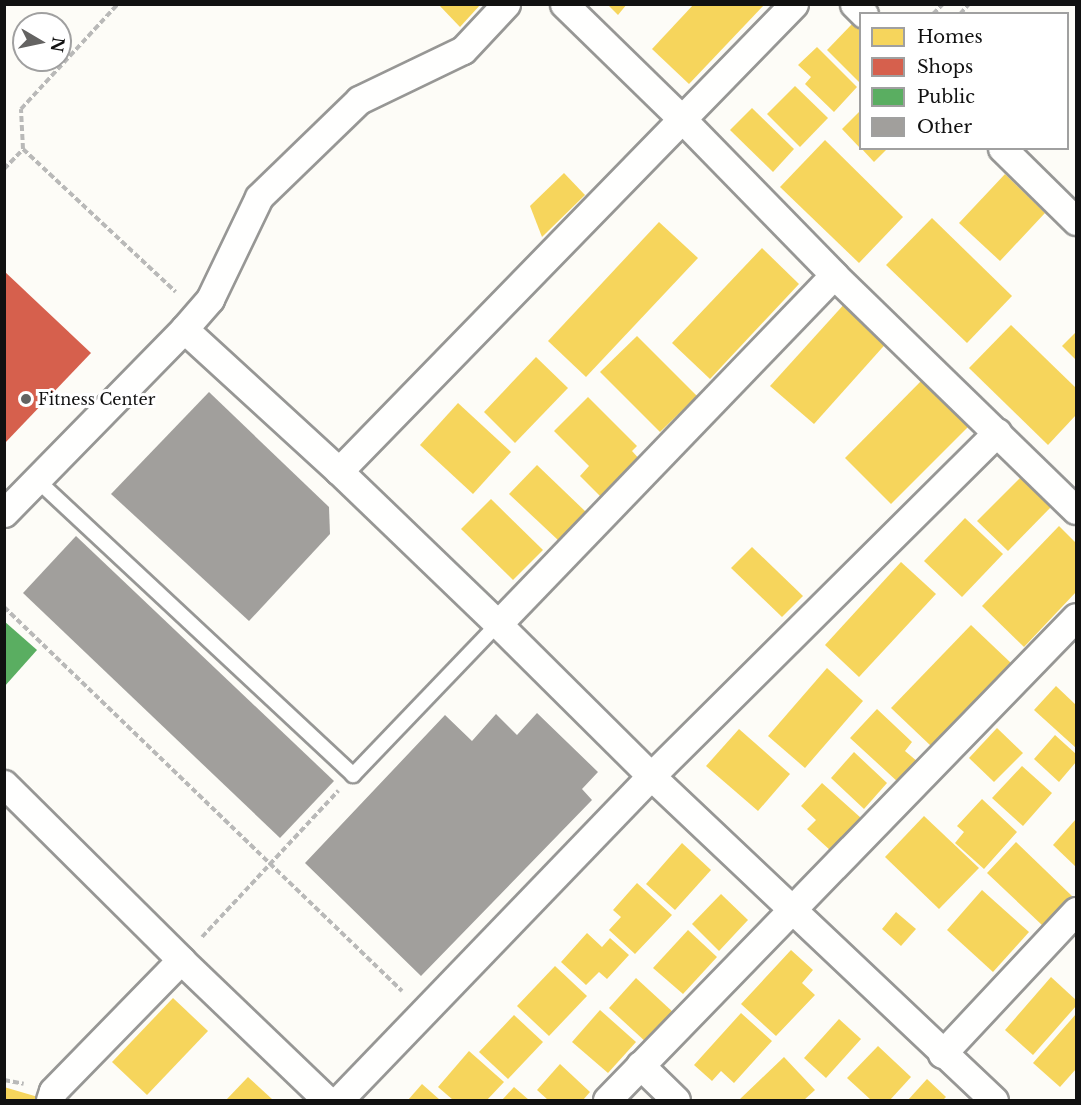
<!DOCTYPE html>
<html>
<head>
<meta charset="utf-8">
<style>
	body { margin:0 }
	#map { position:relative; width:1081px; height:1105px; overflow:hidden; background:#fdfcf7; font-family:"Libre Baskerville",serif }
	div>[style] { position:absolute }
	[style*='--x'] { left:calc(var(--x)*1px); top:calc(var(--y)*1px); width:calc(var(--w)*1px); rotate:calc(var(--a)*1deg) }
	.homes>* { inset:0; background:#f6d55c }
	.shops>* { inset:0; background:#d6604d }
	.public>* { inset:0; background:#5aae61 }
	.building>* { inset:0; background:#a19f9c }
	.path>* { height:4px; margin-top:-2px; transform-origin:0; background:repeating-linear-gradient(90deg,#b9b9b8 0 6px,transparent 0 9px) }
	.roads { filter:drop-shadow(2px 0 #979795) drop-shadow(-2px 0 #979795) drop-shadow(0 2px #979795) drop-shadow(0 -2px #979795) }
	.lane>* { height:14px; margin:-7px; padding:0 7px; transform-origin:7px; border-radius:7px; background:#fffffe }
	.street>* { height:27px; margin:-13.5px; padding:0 13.5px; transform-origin:13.5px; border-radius:13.5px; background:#fffffe }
	.dots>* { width:16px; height:16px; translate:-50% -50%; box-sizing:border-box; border:3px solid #fff; border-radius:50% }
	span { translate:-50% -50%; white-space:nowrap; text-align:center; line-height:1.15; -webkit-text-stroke:6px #fff; paint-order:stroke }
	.poi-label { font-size:16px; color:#111 }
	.left { translate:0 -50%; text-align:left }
	.frame { position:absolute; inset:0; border:6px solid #111; pointer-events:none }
	.legend { position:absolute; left:859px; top:12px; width:210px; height:138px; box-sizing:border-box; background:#fff; border:2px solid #a0a0a0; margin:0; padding:8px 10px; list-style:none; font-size:18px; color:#111 }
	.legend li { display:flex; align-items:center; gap:12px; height:30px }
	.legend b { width:30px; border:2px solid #a0a0a0 }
	.north { position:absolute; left:12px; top:12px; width:60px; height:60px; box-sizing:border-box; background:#fff; border:2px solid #a0a0a0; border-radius:50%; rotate:99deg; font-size:16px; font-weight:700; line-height:24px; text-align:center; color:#111 }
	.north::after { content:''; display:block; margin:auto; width:21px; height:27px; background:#646362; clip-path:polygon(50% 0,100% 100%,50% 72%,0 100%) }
</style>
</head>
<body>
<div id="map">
	<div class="homes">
		<div style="clip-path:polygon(438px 4px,481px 4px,460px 27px)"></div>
		<div style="clip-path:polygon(607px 4px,627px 4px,618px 15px)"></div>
		<div style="clip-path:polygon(694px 4px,765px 4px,689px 84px,652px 49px)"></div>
		<div style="clip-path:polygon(853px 23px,860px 30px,859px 82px,827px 50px)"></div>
		<div style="clip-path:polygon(817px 47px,857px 87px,834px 112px,805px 84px,811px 77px,798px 65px)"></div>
		<div style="clip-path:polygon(795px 86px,828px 118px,800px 147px,767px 114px)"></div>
		<div style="clip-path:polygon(752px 108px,794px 149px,773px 172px,730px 130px)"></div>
		<div style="clip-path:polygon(860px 111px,860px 148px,842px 129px)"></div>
		<div style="clip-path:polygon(825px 140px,903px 217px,859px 263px,780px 187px)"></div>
		<div style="clip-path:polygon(861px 148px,888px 148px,874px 162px)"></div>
		<div style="clip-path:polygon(564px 173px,585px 195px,542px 237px,530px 206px)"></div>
		<div style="clip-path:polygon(1005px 174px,1045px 213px,1000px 261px,959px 223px)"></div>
		<div style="clip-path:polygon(932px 218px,1012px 296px,967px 343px,886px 265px)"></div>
		<div style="clip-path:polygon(659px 222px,698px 258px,586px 377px,548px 341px)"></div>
		<div style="clip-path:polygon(762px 248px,799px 284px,710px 379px,672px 343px)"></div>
		<div style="clip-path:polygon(847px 301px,890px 339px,814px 424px,770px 386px)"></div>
		<div style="clip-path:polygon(1011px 325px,1076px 388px,1076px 415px,1048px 445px,969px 368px)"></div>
		<div style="clip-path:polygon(1076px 332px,1076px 360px,1062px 346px)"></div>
		<div style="clip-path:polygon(637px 336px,697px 396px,660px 432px,600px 372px)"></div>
		<div style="clip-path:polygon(536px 357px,568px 388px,515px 443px,484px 412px)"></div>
		<div style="clip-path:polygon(925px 377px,972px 423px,891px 504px,845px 458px)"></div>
		<div style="clip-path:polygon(588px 397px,637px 446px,632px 451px,642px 462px,604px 500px,580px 476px,589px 466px,554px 431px)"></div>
		<div style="clip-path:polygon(458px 403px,511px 452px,473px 494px,420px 445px)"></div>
		<div style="clip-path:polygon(537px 465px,586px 512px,559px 541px,509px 494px)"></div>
		<div style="clip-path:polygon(1021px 477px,1051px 507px,1008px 551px,977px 521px)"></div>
		<div style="clip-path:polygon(491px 499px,543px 550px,513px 580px,461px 529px)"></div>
		<div style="clip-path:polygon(965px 518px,1003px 554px,962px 597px,924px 561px)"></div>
		<div style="clip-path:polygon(1059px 526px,1076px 543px,1076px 592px,1024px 647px,982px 606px)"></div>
		<div style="clip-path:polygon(752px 547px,803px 596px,782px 617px,731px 568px)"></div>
		<div style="clip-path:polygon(901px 562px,936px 594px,859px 677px,825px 645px)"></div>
		<div style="clip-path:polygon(971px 625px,1011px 663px,931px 746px,891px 708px)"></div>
		<div style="clip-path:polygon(827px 668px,863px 701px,805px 768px,768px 736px)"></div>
		<div style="clip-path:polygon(1056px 686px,1076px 705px,1076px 748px,1034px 710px)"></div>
		<div style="clip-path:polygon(877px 709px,912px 742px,905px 751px,918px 762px,899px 783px,850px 738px)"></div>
		<div style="clip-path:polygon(997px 728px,1023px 753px,994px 782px,969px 758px)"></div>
		<div style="clip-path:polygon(739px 729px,790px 774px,758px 811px,706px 766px)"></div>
		<div style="clip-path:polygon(1055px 735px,1076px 754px,1076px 762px,1059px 782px,1034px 759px)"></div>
		<div style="clip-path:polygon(854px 752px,887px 783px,864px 809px,831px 778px)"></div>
		<div style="clip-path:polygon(1022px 766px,1052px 793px,1023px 826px,992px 798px)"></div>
		<div style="clip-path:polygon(822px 783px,861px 818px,831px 851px,807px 829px,816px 820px,801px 806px)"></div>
		<div style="clip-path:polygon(982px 799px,1017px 832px,984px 869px,955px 843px,964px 832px,957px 826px)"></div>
		<div style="clip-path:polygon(924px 816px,979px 868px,939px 909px,885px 857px)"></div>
		<div style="clip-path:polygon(1076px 819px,1076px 867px,1053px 845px)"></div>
		<div style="clip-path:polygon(1016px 842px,1072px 896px,1043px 926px,987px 873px)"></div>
		<div style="clip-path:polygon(682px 843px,711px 870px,675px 910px,646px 884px)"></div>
		<div style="clip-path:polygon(637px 883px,672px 915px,635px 954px,609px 930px,621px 917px,613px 910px)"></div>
		<div style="clip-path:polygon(982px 890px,1029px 932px,993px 972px,947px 930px)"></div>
		<div style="clip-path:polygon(721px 894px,748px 920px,719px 951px,692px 924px)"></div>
		<div style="clip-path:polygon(896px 912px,916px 929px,901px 946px,882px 929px)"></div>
		<div style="clip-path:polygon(688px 930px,717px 957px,683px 994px,653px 968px)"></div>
		<div style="clip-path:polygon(587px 933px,602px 947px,610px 938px,629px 955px,607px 979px,599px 972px,586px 985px,561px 962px)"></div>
		<div style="clip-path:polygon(791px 950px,813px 970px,802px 983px,815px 995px,776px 1036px,741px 1004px)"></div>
		<div style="clip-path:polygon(555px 966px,587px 996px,549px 1036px,517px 1006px)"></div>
		<div style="clip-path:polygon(1051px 977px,1076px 1000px,1076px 1006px,1033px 1055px,1005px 1030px)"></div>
		<div style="clip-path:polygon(636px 978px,674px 1013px,647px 1043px,609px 1008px)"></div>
		<div style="clip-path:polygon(173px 998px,208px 1031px,147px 1095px,112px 1062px)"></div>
		<div style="clip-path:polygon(600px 1010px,636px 1042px,608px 1073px,572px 1042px)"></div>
		<div style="clip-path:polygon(741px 1013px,772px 1041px,734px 1083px,721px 1071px,712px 1081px,694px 1065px)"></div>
		<div style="clip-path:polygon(1076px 1014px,1076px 1069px,1060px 1087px,1033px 1063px)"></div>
		<div style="clip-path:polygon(514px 1015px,543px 1042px,508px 1079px,479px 1052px)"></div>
		<div style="clip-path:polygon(839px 1019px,861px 1039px,826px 1078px,804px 1058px)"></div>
		<div style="clip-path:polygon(878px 1046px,911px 1077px,890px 1100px,871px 1100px,847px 1078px)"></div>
		<div style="clip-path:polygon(469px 1051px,504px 1082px,487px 1100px,453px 1100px,438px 1087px)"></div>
		<div style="clip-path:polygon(784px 1057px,815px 1090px,804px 1100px,739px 1100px)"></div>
		<div style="clip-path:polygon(560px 1064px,590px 1092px,583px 1100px,548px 1100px,537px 1090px)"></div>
		<div style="clip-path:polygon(248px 1077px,273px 1100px,226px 1100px)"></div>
		<div style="clip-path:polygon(927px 1079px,946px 1097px,943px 1100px,908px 1100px)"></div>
		<div style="clip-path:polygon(422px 1084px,440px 1100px,408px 1100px)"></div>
		<div style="clip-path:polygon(4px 1087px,38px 1097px,36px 1100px,4px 1100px)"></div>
		<div style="clip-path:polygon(514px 1087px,529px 1100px,502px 1100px)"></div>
	</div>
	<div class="shops">
		<div style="clip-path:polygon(4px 271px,91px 353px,4px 444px)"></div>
	</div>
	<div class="public">
		<div style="clip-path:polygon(4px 621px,37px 650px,4px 687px)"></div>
	</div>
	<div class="building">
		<div style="clip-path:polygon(209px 392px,329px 507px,330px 534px,249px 621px,111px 494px)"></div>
		<div style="clip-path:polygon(76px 536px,334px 781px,280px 838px,23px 593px)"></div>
		<div style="clip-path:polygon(537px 713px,598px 772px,582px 789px,592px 800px,421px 976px,305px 863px,445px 715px,472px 741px,496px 714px,517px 735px)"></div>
	</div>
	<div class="path">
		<div style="--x:933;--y:14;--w:14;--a:-45"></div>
		<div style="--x:960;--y:14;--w:13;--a:-48"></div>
		<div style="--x:23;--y:149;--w:209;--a:43.1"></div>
		<div style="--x:4;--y:169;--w:28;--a:-46"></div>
		<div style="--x:23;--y:149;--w:40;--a:-92.9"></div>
		<div style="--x:21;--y:109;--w:143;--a:-47.3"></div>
		<div style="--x:4;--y:607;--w:553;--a:43.97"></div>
		<div style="--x:202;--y:937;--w:200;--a:-47"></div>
		<div style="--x:4;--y:1080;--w:20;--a:11"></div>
	</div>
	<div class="roads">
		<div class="lane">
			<div style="--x:38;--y:481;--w:431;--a:43"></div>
			<div style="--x:353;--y:775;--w:209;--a:-46.2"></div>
		</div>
		<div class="street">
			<div style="--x:564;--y:4;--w:165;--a:44.3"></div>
			<div style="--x:682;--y:119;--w:218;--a:45.7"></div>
			<div style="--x:834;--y:275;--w:337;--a:44.2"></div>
			<div style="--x:854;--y:4;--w:14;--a:45"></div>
			<div style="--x:1002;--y:148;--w:104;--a:44.6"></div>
			<div style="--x:184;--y:329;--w:40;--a:-49"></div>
			<div style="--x:210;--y:299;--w:113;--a:-64.3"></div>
			<div style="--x:259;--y:197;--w:139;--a:-44.1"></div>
			<div style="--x:359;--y:100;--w:115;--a:-25.7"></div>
			<div style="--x:463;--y:50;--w:63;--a:-46.9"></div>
			<div style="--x:339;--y:471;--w:652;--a:-45.75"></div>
			<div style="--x:4;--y:513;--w:257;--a:-45.6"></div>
			<div style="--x:184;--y:329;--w:210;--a:42.5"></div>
			<div style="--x:339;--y:471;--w:221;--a:43.9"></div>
			<div style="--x:498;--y:624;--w:216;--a:44.8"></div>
			<div style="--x:651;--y:776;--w:472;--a:43.4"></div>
			<div style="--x:498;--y:624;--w:484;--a:-46.1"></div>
			<div style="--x:4;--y:784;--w:250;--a:44.8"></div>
			<div style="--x:181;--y:960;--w:202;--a:43.8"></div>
			<div style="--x:942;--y:1054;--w:196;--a:-46.9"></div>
			<div style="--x:640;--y:1065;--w:50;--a:44.2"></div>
			<div style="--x:50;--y:1100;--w:9;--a:-72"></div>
			<div style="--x:53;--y:1091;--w:183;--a:-45.7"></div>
			<div style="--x:339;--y:1100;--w:450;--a:-46.1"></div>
			<div style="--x:651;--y:776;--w:488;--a:-44.8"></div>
			<div style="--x:607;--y:1100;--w:673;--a:-45.84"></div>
		</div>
	</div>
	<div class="dots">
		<div style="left:26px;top:399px;background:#646362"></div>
	</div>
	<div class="poi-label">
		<span class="left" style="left:38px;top:399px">Fitness Center</span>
	</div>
	<div class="frame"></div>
	<ul class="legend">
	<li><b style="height:16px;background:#f6d55c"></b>Homes</li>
	<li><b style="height:16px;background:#d6604d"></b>Shops</li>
	<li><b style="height:16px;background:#5aae61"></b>Public</li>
	<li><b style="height:16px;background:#a19f9c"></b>Other</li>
	</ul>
	<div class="north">N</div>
</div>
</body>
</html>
